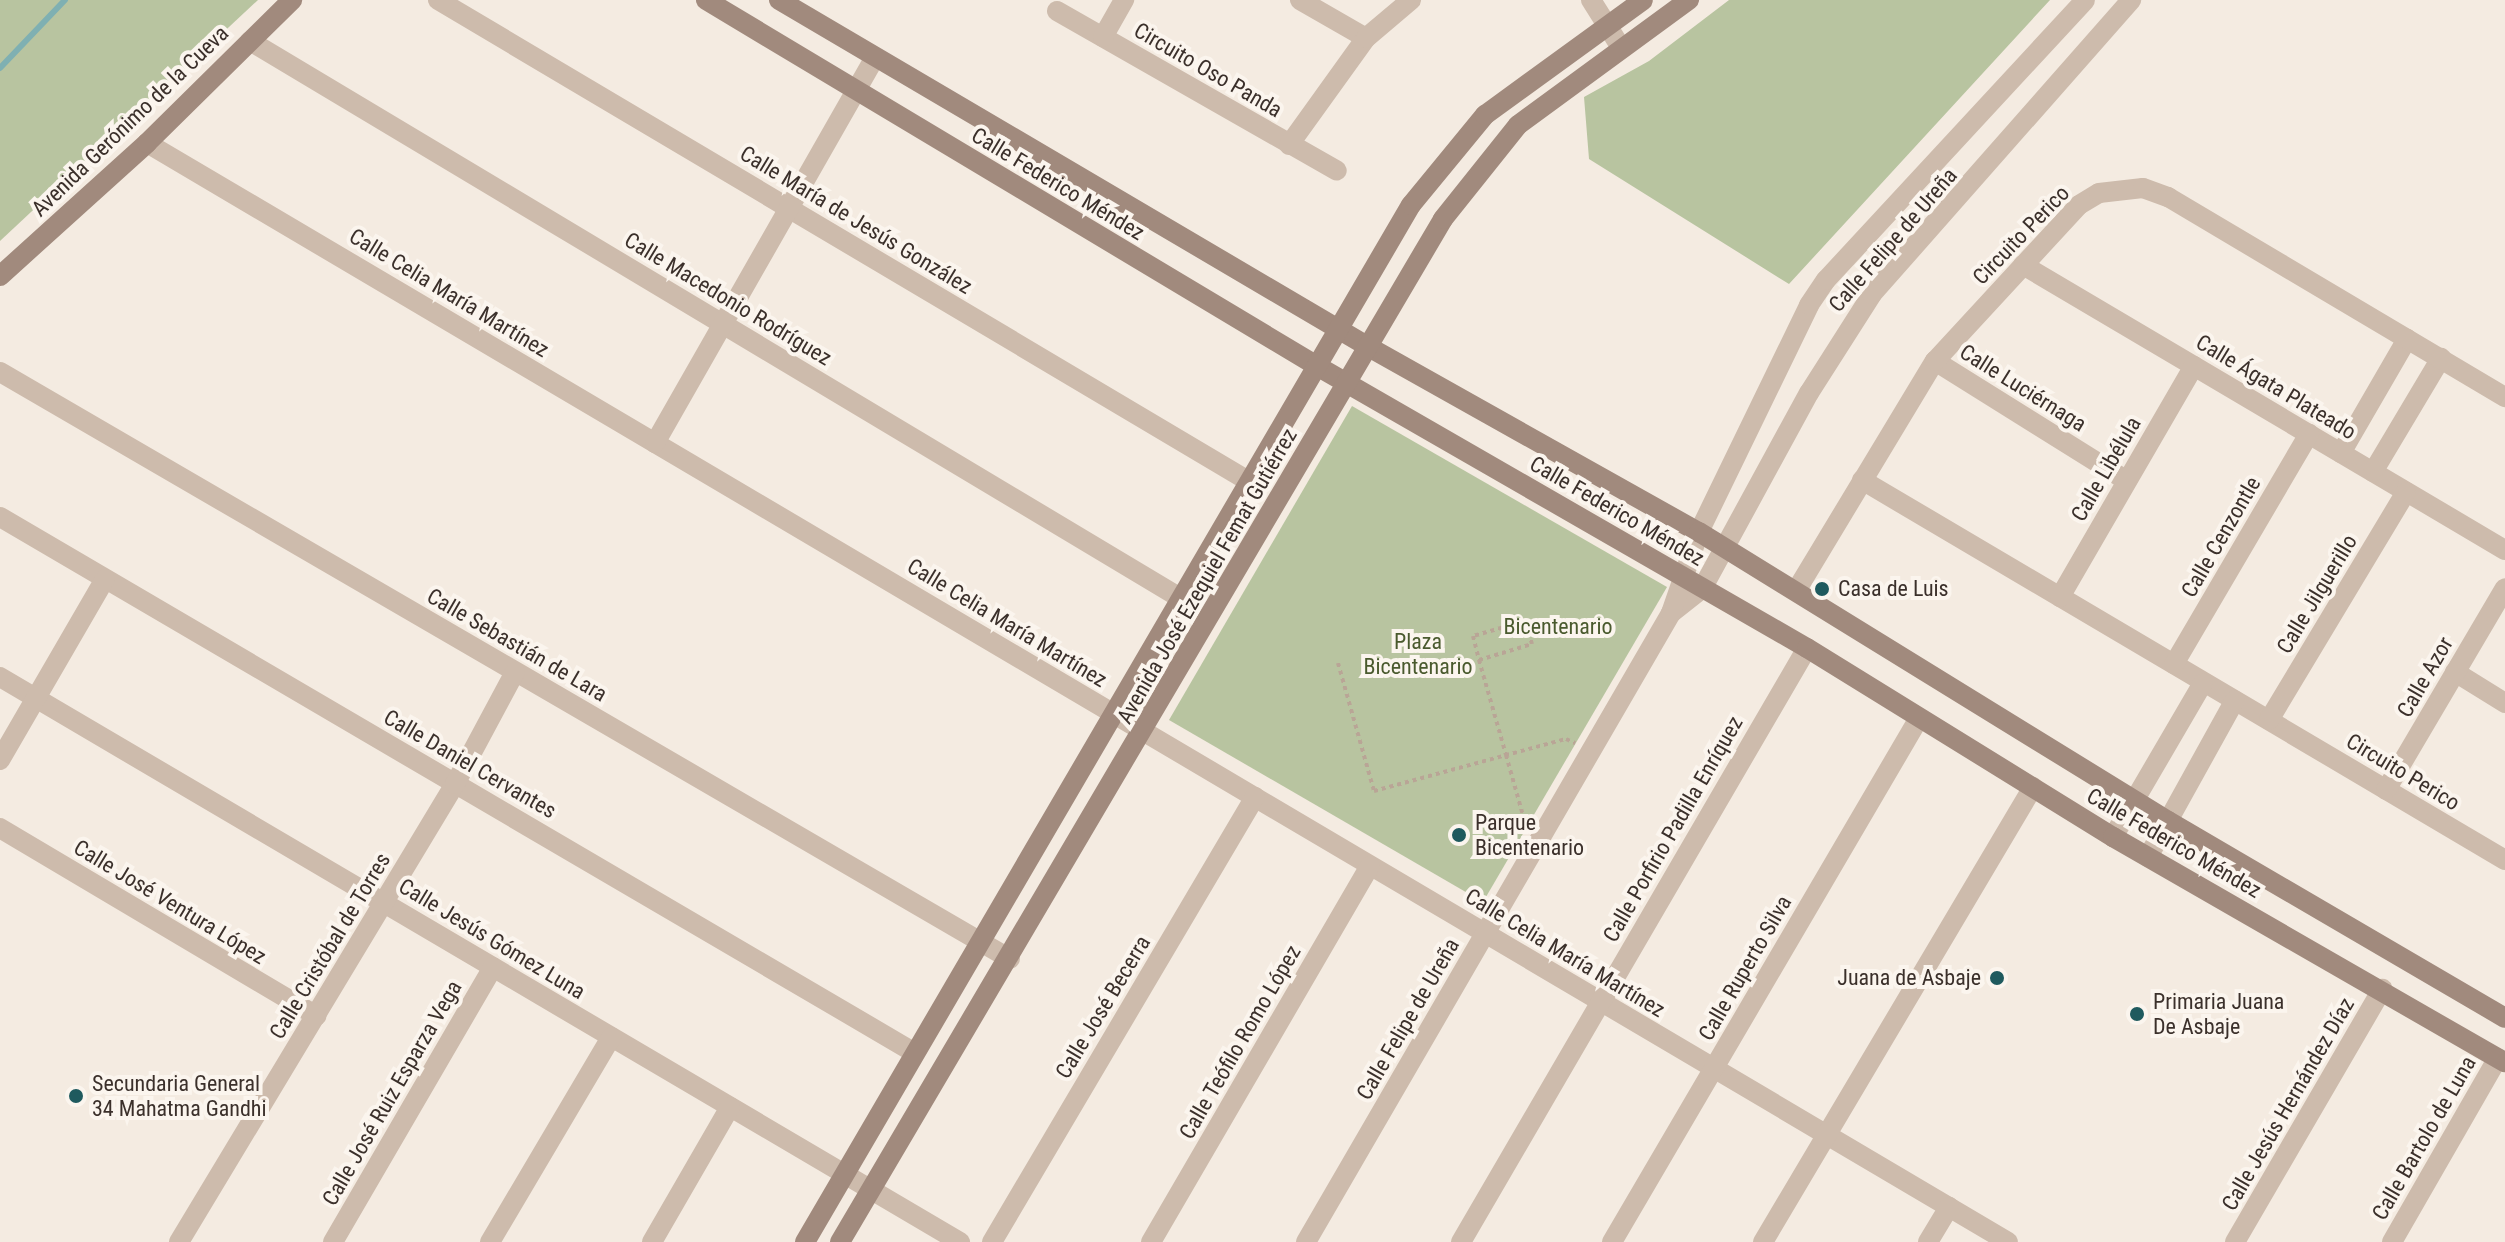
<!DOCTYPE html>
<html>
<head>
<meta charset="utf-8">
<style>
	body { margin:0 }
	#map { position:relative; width:2505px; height:1242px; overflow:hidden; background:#f4ebe1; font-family:"Roboto Condensed",sans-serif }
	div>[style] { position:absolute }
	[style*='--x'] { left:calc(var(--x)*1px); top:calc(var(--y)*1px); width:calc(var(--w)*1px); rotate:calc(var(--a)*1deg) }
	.green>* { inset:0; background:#b8c4a0 }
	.stream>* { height:6px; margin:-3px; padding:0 3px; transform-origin:3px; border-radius:3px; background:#7fb0b2 }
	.path>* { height:4px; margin-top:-2px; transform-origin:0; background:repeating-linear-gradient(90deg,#b9a596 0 4px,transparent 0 8px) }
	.street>* { height:20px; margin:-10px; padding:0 10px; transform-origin:10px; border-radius:10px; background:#cdbbac }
	.secondary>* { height:20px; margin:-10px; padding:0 10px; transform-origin:10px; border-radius:10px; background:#a18a7d }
	.dots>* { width:22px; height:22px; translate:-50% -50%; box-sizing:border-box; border:4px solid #fbf5ee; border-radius:50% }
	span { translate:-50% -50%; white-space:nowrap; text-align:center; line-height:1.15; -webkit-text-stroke:8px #fbf5ee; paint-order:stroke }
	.street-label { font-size:22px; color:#3b302b }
	.poi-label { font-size:22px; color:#3b302b }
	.left { translate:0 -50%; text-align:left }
	.right { translate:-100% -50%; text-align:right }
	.park-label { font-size:22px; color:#4a5a2e }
</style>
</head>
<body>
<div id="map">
	<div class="green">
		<div style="clip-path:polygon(0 0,258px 0,0 241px)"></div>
		<div style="clip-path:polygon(1729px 0,2050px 0,1789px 284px,1589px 159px,1584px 97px,1649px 61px)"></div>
		<div style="clip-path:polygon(1352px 406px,1667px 587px,1483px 902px,1169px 720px)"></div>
	</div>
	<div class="stream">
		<div style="--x:0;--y:68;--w:94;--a:-46.3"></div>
	</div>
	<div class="path">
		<div style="--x:1479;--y:660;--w:55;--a:-16.8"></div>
		<div style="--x:1532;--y:644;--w:24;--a:-107"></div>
		<div style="--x:1525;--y:621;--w:54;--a:163.9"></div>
		<div style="--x:1473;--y:636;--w:25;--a:76"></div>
		<div style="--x:1479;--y:660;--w:99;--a:74.1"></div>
		<div style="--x:1506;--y:755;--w:66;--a:74.3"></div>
		<div style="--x:1524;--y:819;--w:6;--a:31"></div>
		<div style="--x:1338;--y:663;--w:133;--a:74.3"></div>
		<div style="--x:1374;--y:791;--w:199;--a:-15.2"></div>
		<div style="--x:1566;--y:739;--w:10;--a:24"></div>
	</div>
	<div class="street">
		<div style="--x:438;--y:0;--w:944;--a:30.69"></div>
		<div style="--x:1300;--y:0;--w:76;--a:29.9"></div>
		<div style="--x:1591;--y:0;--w:54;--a:57.8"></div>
		<div style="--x:1057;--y:11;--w:322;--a:29.7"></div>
		<div style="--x:1103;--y:37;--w:43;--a:-60.4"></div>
		<div style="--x:250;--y:41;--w:1086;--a:30.91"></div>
		<div style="--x:147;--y:143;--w:2161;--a:30.56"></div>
		<div style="--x:1289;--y:145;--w:132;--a:-54.3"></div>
		<div style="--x:1366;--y:38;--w:59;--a:-40.2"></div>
		<div style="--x:2023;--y:265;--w:560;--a:30.6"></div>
		<div style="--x:1935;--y:361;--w:226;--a:32"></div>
		<div style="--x:0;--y:372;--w:1168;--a:30.16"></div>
		<div style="--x:655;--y:443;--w:442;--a:-60.3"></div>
		<div style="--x:2341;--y:453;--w:132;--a:-59.9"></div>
		<div style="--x:2373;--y:472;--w:133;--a:-59.2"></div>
		<div style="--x:1862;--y:480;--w:747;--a:30.58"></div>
		<div style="--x:0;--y:517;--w:1060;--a:30.36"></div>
		<div style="--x:1796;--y:591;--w:269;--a:-58.9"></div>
		<div style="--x:1935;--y:361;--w:212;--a:-47.3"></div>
		<div style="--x:2079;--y:205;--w:23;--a:-31"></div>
		<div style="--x:2099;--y:193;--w:44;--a:-6.5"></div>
		<div style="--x:2143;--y:188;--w:27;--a:20"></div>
		<div style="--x:2168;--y:197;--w:392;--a:30.7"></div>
		<div style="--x:2060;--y:597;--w:267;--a:-59.9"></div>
		<div style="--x:1671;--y:613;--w:39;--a:-38"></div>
		<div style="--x:1702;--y:589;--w:223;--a:-61.4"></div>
		<div style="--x:1809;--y:393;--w:117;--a:-57.5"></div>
		<div style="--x:1872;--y:294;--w:392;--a:-48.6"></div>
		<div style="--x:2174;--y:664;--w:267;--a:-59.6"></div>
		<div style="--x:2455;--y:672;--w:59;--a:31.8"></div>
		<div style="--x:0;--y:677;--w:1114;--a:30.48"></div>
		<div style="--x:2269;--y:720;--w:266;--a:-59"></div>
		<div style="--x:0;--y:760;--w:209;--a:-59.9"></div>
		<div style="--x:2386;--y:790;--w:234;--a:-59.5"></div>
		<div style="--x:0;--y:828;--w:368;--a:30.7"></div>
		<div style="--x:2113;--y:837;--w:178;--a:-59.7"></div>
		<div style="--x:2148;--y:857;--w:179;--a:-61"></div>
		<div style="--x:179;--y:1242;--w:535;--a:-58.93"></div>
		<div style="--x:455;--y:784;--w:127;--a:-61.8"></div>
		<div style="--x:333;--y:1242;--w:318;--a:-59.8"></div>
		<div style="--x:490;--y:1242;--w:238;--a:-59.4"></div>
		<div style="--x:652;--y:1242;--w:156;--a:-60"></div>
		<div style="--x:992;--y:1242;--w:517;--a:-59.42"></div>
		<div style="--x:1151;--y:1242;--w:435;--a:-59.8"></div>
		<div style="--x:1306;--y:1242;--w:727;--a:-59.87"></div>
		<div style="--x:1671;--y:613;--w:86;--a:-70.9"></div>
		<div style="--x:1699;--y:532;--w:252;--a:-64.1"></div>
		<div style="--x:1809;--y:305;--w:30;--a:-56"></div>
		<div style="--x:1826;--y:280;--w:381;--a:-47.2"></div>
		<div style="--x:1461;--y:1242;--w:687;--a:-59.78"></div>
		<div style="--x:1612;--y:1242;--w:607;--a:-59.63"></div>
		<div style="--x:1763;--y:1242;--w:529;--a:-59.31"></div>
		<div style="--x:1928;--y:1242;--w:41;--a:-59"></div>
		<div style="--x:2235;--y:1242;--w:293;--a:-59.8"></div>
		<div style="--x:2392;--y:1242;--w:212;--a:-60.1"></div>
	</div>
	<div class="secondary">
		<div style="--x:706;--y:0;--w:712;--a:30.92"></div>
		<div style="--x:1317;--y:366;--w:565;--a:29.92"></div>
		<div style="--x:1807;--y:648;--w:360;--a:31.7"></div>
		<div style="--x:2113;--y:837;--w:452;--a:29.9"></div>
		<div style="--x:779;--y:0;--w:682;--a:30.47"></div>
		<div style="--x:1367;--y:346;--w:381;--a:29.3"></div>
		<div style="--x:1699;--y:532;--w:551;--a:31.64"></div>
		<div style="--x:2168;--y:821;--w:390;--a:30.3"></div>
		<div style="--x:0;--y:276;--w:198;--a:-42.1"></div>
		<div style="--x:147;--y:143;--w:204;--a:-44.6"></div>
		<div style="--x:805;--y:1242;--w:1201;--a:-59.7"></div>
		<div style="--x:1411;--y:205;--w:117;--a:-50.6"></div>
		<div style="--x:1485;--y:115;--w:195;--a:-36"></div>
		<div style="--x:840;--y:1242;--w:1187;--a:-59.48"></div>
		<div style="--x:1443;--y:219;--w:120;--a:-51.4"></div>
		<div style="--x:1518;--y:125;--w:212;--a:-36.2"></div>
	</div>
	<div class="dots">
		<div style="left:1822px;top:589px;background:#1f5a5e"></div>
		<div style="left:1459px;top:835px;background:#1f5a5e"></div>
		<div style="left:1997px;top:978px;background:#1f5a5e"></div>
		<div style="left:2137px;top:1014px;background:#1f5a5e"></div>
		<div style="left:76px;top:1096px;background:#1f5a5e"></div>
	</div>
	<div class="street-label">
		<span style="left:1208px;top:70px;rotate:30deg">Circuito Oso Panda</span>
		<span style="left:130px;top:121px;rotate:-44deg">Avenida Gerónimo de la Cueva</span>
		<span style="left:1058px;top:184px;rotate:31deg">Calle Federico Méndez</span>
		<span style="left:856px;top:220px;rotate:31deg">Calle María de Jesús González</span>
		<span style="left:2021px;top:235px;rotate:-46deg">Circuito Perico</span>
		<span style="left:1893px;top:240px;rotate:-49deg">Calle Felipe de Ureña</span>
		<span style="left:449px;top:293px;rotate:31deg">Calle Celia María Martínez</span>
		<span style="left:728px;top:299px;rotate:31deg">Calle Macedonio Rodríguez</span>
		<span style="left:2276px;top:387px;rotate:31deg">Calle Ágata Plateado</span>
		<span style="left:2023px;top:388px;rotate:32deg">Calle Luciérnaga</span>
		<span style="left:2106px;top:469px;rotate:-60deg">Calle Libélula</span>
		<span style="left:1617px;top:511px;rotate:30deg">Calle Federico Méndez</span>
		<span style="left:2221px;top:537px;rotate:-60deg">Calle Cenzontle</span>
		<span style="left:1207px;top:576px;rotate:-60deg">Avenida José Ezequiel Femat Gutiérrez</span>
		<span style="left:2317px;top:594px;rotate:-59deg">Calle Jilguerillo</span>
		<span style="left:1007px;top:623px;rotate:31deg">Calle Celia María Martínez</span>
		<span style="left:517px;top:645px;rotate:30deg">Calle Sebastián de Lara</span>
		<span style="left:2425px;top:677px;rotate:-60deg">Calle Azor</span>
		<span style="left:470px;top:764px;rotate:30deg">Calle Daniel Cervantes</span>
		<span style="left:2403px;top:772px;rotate:31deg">Circuito Perico</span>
		<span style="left:1673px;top:829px;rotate:-60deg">Calle Porfirio Padilla Enríquez</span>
		<span style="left:2174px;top:843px;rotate:30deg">Calle Federico Méndez</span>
		<span style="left:170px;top:902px;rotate:31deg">Calle José Ventura López</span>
		<span style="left:492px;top:939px;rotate:31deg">Calle Jesús Gómez Luna</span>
		<span style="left:330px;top:946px;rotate:-59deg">Calle Cristóbal de Torres</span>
		<span style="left:1565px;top:953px;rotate:31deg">Calle Celia María Martínez</span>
		<span style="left:1745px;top:968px;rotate:-60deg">Calle Ruperto Silva</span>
		<span style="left:1103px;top:1007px;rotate:-59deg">Calle José Becerra</span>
		<span style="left:1408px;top:1019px;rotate:-60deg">Calle Felipe de Ureña</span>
		<span style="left:1240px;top:1042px;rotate:-60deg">Calle Teófilo Romo López</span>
		<span style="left:392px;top:1093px;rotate:-60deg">Calle José Ruiz Esparza Vega</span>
		<span style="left:2288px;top:1104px;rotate:-60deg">Calle Jesús Hernández Díaz</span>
		<span style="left:2424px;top:1138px;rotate:-60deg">Calle Bartolo de Luna</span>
	</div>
	<div class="poi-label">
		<span class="left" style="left:1838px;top:589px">Casa de Luis</span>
		<span class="left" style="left:1475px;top:835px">Parque<br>Bicentenario</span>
		<span class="right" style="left:1981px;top:978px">Juana de Asbaje</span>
		<span class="left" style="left:2153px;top:1014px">Primaria Juana<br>De Asbaje</span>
		<span class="left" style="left:92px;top:1096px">Secundaria General<br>34 Mahatma Gandhi</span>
	</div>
	<div class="park-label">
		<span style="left:1558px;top:627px">Bicentenario</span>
		<span style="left:1418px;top:654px">Plaza<br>Bicentenario</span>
	</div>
</div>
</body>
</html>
